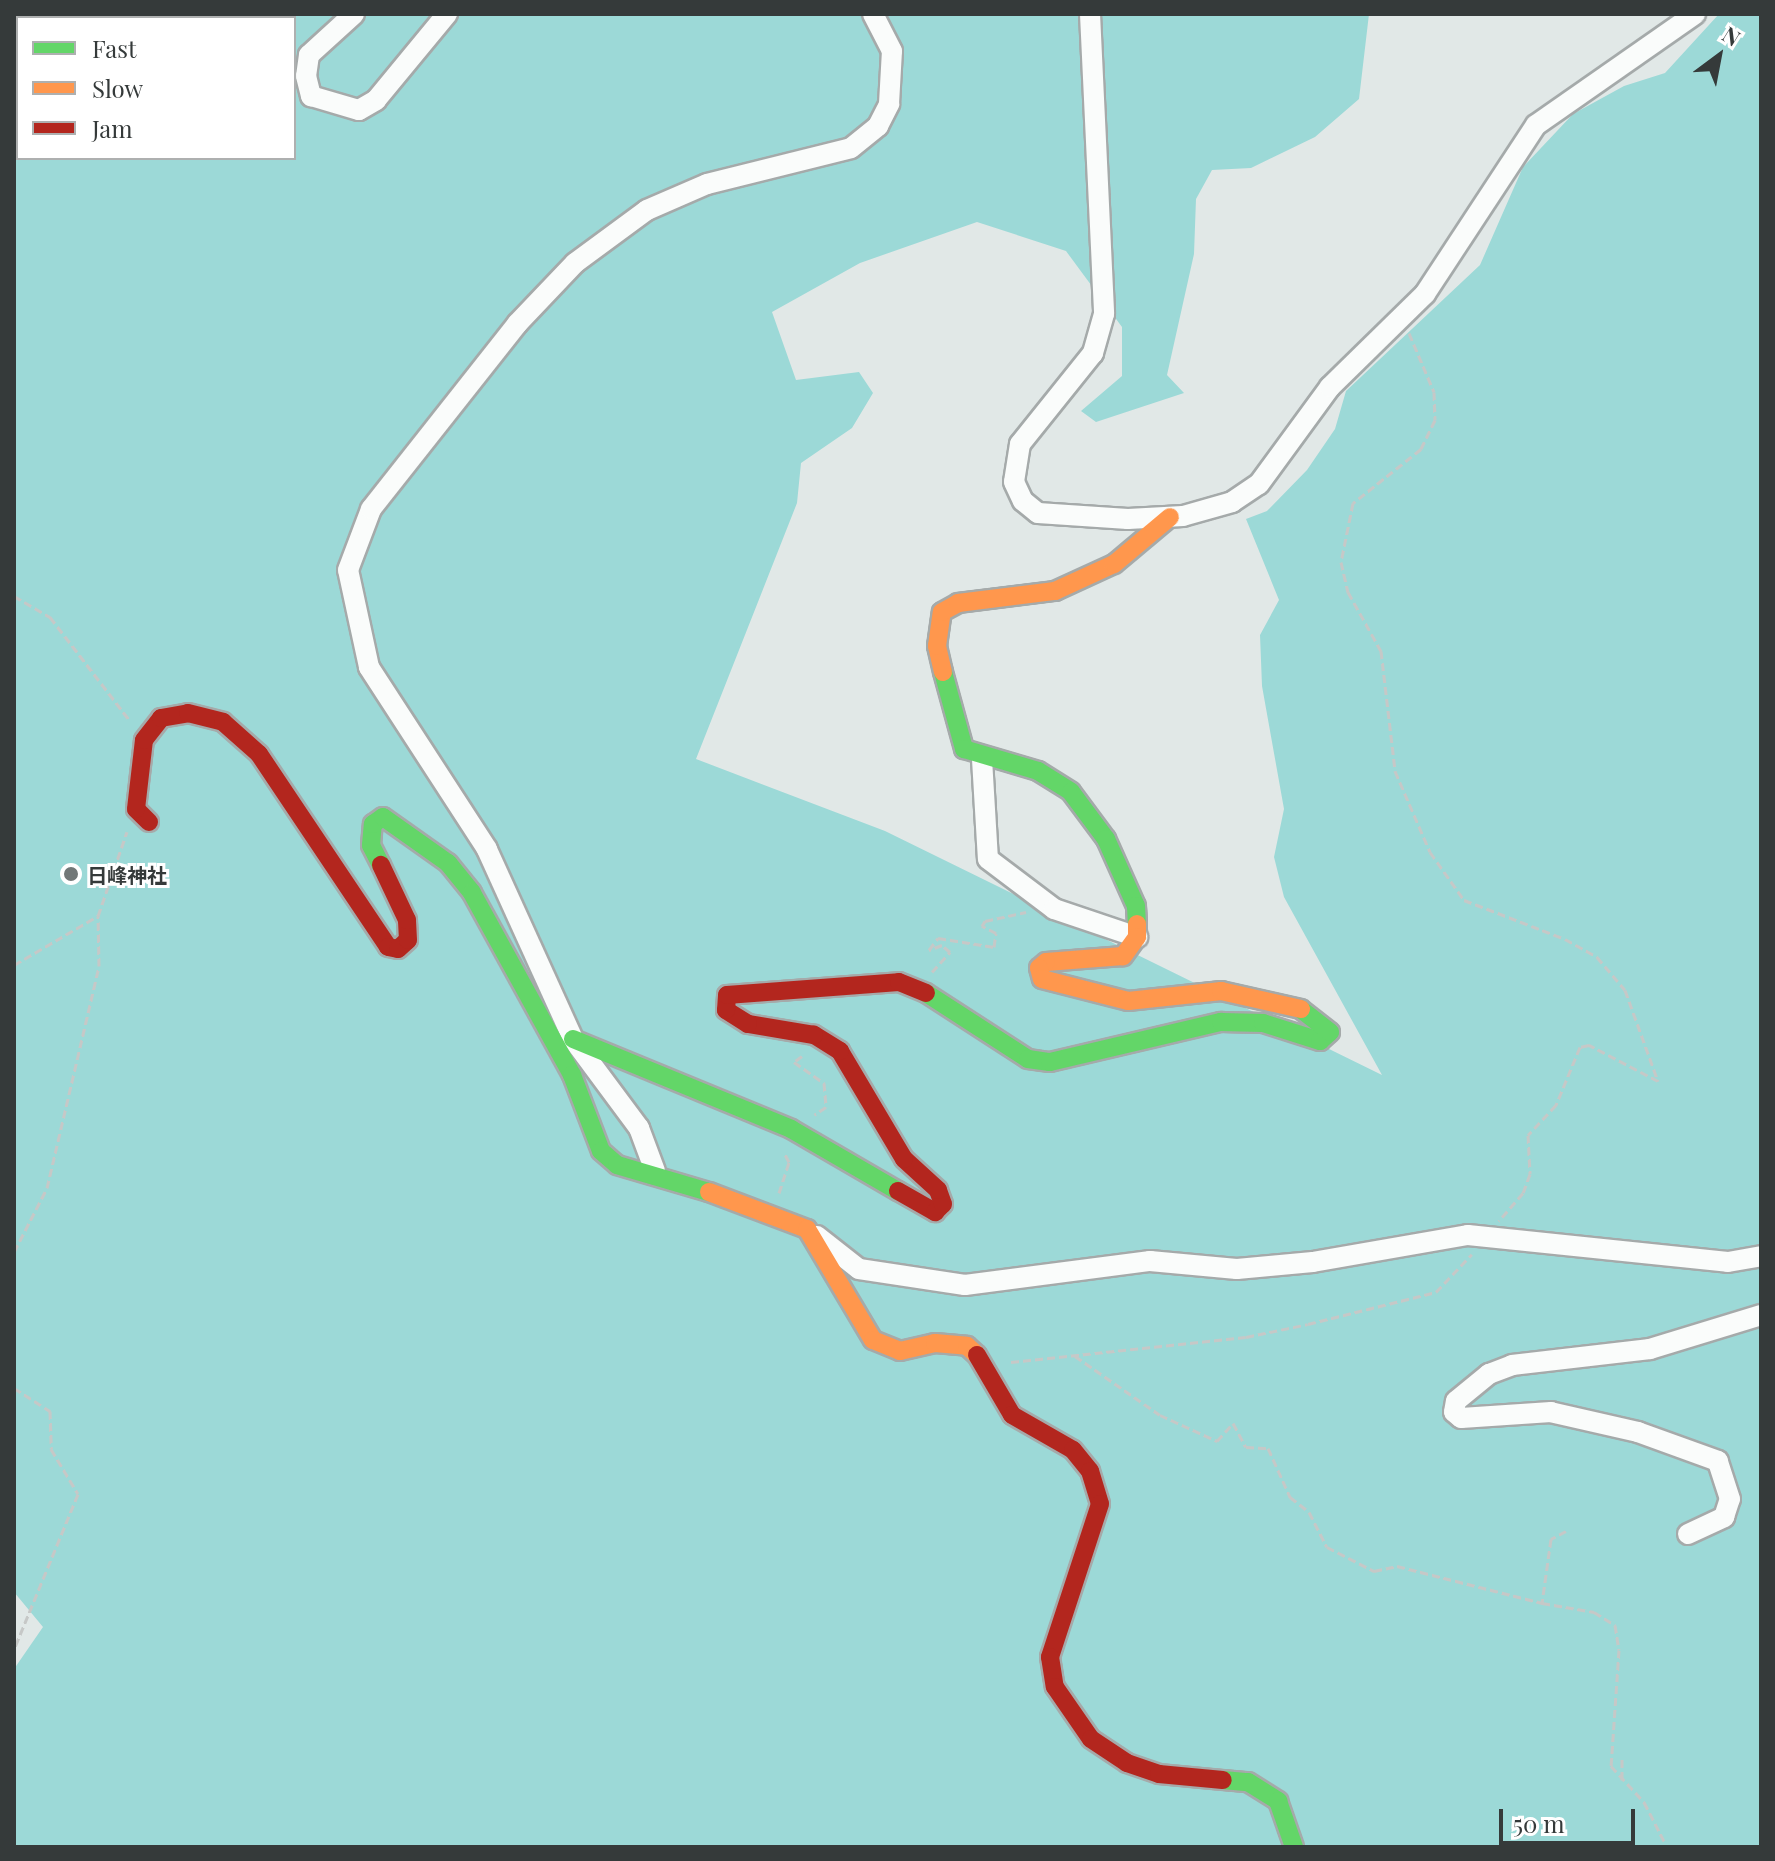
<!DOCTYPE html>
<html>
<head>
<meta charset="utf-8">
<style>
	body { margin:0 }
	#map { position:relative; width:1775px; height:1861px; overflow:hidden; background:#e1e8e7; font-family:"Playfair Display","Noto Sans JP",serif }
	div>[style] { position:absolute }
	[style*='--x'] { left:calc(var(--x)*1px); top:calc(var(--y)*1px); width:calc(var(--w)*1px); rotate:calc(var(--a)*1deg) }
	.forest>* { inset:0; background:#9cd9d7 }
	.path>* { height:3px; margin-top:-1.5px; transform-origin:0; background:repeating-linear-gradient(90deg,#c6c8c7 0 8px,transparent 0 12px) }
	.roads { filter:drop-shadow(2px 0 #a5aaaa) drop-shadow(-2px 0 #a5aaaa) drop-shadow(0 2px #a5aaaa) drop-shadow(0 -2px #a5aaaa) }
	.street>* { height:20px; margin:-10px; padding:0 10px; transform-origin:10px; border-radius:10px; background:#fafcfb }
	.fast>* { height:18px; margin:-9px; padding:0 9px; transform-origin:9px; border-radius:9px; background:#63d668 }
	.slow>* { height:18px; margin:-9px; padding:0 9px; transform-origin:9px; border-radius:9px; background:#ff974d }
	.jam>* { height:18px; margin:-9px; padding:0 9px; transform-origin:9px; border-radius:9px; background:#b3261e }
	.dots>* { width:22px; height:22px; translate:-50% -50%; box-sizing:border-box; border:4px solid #fff; border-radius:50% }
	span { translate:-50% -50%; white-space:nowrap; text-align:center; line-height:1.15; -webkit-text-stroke:6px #fff; paint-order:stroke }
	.poi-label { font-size:20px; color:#353a3a; font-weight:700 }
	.left { translate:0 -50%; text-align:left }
	.frame { position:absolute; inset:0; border:16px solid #353a3a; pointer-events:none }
	.legend { position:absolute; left:16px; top:16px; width:280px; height:144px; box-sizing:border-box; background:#fff; border:2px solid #aeb0b0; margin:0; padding:10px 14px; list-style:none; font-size:24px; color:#353a3a }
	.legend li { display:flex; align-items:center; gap:16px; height:40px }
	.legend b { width:40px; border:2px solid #aeb0b0 }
	.north { position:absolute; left:1679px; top:16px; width:80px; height:80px; -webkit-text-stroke:6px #fff; paint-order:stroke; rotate:32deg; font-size:22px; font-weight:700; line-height:32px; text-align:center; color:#353a3a }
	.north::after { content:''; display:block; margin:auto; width:28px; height:36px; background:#353a3a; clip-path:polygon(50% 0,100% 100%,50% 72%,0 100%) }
	.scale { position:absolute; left:1499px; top:1809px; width:136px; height:36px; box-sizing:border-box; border:4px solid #353a3a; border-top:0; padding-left:10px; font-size:24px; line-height:28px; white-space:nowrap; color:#353a3a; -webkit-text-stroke:6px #fff; paint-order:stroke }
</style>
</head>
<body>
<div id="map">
	<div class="forest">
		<div style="clip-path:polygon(evenodd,14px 14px,1369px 14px,1359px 99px,1315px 137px,1251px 168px,1212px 170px,1196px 199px,1194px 254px,1167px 375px,1184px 393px,1096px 422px,1081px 411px,1122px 376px,1122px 327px,1066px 251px,977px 222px,860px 263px,772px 312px,796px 380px,859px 372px,873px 393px,852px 428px,801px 463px,797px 503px,696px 759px,885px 831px,1382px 1075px,1284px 897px,1274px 857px,1284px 809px,1262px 686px,1260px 635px,1279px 600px,1246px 519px,1267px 511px,1307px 470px,1335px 429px,1346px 391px,1480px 265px,1523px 167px,1573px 114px,1624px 86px,1665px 73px,1719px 14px,1761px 14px,1761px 1847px,14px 1847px,14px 1669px,43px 1627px,14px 1592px,14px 14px,18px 18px,294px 18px,294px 158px,18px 158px,18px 18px)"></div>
	</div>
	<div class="path">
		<div style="--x:1409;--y:333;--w:64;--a:67"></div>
		<div style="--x:1434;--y:392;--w:28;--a:88"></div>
		<div style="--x:1435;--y:420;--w:32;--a:116"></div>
		<div style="--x:1421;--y:449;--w:87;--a:141.5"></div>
		<div style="--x:1353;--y:503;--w:60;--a:101.5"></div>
		<div style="--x:1341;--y:562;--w:31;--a:77"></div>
		<div style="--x:1348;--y:592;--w:68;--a:60.8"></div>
		<div style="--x:1381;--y:651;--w:121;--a:83.3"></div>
		<div style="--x:1395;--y:771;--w:88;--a:66.6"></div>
		<div style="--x:1430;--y:852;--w:59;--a:54.7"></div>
		<div style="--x:1464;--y:900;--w:108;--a:21.1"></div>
		<div style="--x:1565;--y:939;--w:37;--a:29"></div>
		<div style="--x:1597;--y:957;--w:43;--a:49.7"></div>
		<div style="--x:1625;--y:990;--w:97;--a:70.1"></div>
		<div style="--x:1658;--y:1081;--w:78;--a:-152.4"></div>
		<div style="--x:1589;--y:1045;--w:9;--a:167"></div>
		<div style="--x:1580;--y:1047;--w:63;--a:112.5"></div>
		<div style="--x:1556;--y:1105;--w:41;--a:133"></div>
		<div style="--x:1528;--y:1135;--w:39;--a:87"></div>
		<div style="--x:1530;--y:1174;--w:20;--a:110"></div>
		<div style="--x:1523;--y:1193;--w:37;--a:131"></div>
		<div style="--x:14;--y:596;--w:42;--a:30.3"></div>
		<div style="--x:50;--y:617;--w:131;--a:52.4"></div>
		<div style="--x:14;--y:965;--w:97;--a:-30.3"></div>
		<div style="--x:932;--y:972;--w:27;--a:-48"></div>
		<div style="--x:950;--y:952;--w:11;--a:-139"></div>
		<div style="--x:942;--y:945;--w:14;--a:159"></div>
		<div style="--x:929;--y:950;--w:15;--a:-53"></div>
		<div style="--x:938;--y:938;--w:57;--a:9.1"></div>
		<div style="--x:994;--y:947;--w:14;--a:-82"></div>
		<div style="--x:996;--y:933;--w:16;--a:-153"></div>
		<div style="--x:982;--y:926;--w:6;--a:-59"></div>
		<div style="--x:985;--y:921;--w:42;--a:-12.4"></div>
		<div style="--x:802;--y:1056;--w:10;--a:143"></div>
		<div style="--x:794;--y:1062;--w:37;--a:35"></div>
		<div style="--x:824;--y:1083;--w:24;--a:85"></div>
		<div style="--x:826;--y:1107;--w:14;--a:146"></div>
		<div style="--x:779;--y:1193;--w:33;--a:-72"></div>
		<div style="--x:789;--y:1162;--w:11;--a:-117"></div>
		<div style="--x:14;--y:1252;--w:72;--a:-62.7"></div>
		<div style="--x:47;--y:1188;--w:228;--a:-76.8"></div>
		<div style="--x:99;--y:966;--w:50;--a:-91.1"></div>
		<div style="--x:98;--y:916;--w:89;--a:-71"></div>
		<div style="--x:1075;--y:1356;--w:103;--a:34.8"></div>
		<div style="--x:1160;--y:1415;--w:63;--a:24.5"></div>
		<div style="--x:1217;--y:1441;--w:24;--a:-48"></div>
		<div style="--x:1233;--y:1423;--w:27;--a:62"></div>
		<div style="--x:1246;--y:1447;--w:22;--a:3"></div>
		<div style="--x:1268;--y:1448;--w:54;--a:65.8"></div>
		<div style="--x:1290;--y:1497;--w:24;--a:38"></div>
		<div style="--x:1309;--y:1512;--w:39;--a:63"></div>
		<div style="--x:1327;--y:1547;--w:53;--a:27.1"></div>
		<div style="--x:1374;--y:1571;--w:24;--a:-12"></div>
		<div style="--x:1397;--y:1566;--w:150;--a:14.3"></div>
		<div style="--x:1011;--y:1362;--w:236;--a:-6.1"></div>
		<div style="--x:1246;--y:1337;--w:63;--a:-11.8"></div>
		<div style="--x:1308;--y:1324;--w:132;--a:-14"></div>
		<div style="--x:1436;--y:1292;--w:52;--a:-46.5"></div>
		<div style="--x:14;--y:1388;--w:43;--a:32.6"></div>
		<div style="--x:50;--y:1411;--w:38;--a:88"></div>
		<div style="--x:51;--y:1449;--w:52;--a:59"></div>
		<div style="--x:78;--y:1494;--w:168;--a:112.4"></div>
		<div style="--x:1566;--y:1531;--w:17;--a:152"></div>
		<div style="--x:1551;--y:1539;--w:65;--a:98"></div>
		<div style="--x:1542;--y:1603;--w:53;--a:9.8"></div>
		<div style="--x:1594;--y:1612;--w:25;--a:32"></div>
		<div style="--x:1615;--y:1625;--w:25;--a:81"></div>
		<div style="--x:1619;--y:1650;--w:116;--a:93.9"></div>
		<div style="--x:1611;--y:1766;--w:49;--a:47.5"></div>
		<div style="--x:1644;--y:1802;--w:51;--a:62.9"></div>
		<div style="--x:1622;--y:1780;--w:22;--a:-90"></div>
	</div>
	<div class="roads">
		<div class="street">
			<div style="--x:354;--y:14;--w:61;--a:137.7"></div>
			<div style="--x:309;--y:55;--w:21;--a:98"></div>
			<div style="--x:306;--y:76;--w:21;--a:76"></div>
			<div style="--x:311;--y:96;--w:50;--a:16.3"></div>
			<div style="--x:359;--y:110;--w:20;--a:-30"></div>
			<div style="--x:376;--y:100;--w:112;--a:-50.5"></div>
			<div style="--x:1090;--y:14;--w:300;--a:87.3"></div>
			<div style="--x:1104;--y:314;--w:41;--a:105.8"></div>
			<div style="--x:1093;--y:353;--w:117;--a:128.7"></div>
			<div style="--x:1020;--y:444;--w:38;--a:99"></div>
			<div style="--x:1014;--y:482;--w:21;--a:65"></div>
			<div style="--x:1023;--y:501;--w:19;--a:39"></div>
			<div style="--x:1038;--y:513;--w:90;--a:3.8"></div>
			<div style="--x:1128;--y:519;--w:55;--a:-3.1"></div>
			<div style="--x:1183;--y:516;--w:51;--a:-15.9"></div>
			<div style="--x:1232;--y:502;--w:32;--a:-34"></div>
			<div style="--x:1259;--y:484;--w:120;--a:-53.8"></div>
			<div style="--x:1330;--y:387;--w:133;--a:-44.4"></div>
			<div style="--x:1425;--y:294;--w:202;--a:-56.7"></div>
			<div style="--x:1536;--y:125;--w:194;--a:-34.9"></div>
			<div style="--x:982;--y:759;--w:100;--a:86.6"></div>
			<div style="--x:988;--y:859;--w:83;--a:37.1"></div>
			<div style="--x:1054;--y:909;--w:88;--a:18.6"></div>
			<div style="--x:655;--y:1171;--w:46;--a:-110.4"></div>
			<div style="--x:639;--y:1128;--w:111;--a:-126.6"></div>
			<div style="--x:573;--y:1039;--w:209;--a:-114.4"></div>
			<div style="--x:487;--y:849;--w:217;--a:-123"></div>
			<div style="--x:369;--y:667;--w:99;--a:-102.2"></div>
			<div style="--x:348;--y:570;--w:65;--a:-69.3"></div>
			<div style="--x:371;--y:509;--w:236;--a:-51.7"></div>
			<div style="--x:517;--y:324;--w:84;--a:-46.4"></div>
			<div style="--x:575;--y:263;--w:89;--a:-36.4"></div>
			<div style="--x:647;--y:210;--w:65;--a:-23.4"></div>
			<div style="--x:707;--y:184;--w:148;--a:-14"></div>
			<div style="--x:851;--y:148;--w:35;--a:-39"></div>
			<div style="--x:878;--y:126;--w:25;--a:-63"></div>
			<div style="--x:889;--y:104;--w:53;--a:-86.8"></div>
			<div style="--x:892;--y:51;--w:42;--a:-117.2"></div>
			<div style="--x:817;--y:1236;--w:53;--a:38.2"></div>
			<div style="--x:859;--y:1269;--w:107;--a:8.6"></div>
			<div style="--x:965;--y:1285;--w:187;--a:-7.4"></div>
			<div style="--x:1150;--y:1261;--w:87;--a:5.3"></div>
			<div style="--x:1237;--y:1269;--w:76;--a:-5.3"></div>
			<div style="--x:1313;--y:1262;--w:157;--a:-9.9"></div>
			<div style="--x:1468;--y:1235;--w:261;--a:5.9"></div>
			<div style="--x:1728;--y:1262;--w:34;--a:-10"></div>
			<div style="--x:1688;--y:1534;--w:40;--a:-25"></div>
			<div style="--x:1724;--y:1517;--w:19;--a:-72"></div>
			<div style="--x:1730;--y:1499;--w:40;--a:-108"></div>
			<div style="--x:1718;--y:1461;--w:85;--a:-160.1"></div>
			<div style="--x:1638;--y:1432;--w:89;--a:-167.1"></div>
			<div style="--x:1551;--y:1412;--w:90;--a:176.2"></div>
			<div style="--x:1461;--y:1418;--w:9;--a:-139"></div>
			<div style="--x:1454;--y:1412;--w:11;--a:-80"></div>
			<div style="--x:1456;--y:1401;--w:43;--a:-39.3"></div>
			<div style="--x:1489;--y:1374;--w:25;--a:-21"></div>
			<div style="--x:1512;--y:1365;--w:139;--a:-6.6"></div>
			<div style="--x:1650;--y:1349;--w:116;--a:-17"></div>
		</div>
		<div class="fast">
			<div style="--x:943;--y:672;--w:80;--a:74.7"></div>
			<div style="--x:964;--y:749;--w:77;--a:16.6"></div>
			<div style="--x:1038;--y:771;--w:39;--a:32"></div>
			<div style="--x:1071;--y:792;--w:59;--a:53.3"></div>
			<div style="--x:1106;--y:839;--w:73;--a:65.9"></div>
			<div style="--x:1136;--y:906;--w:18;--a:87"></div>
			<div style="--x:381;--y:865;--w:22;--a:-117"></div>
			<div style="--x:371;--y:845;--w:21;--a:-85"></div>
			<div style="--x:373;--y:824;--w:12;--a:-35"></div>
			<div style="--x:383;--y:817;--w:80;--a:35.3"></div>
			<div style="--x:448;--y:863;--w:38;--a:51"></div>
			<div style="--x:472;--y:893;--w:208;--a:61.2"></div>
			<div style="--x:572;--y:1075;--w:81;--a:69.1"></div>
			<div style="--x:601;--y:1151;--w:21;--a:41"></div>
			<div style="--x:617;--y:1165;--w:96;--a:16.4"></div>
			<div style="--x:926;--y:993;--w:121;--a:32.9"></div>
			<div style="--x:1028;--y:1059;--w:22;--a:8"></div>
			<div style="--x:1050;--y:1062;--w:176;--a:-13.2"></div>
			<div style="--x:1221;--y:1022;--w:42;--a:1.4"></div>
			<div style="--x:1263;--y:1023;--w:60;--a:17.5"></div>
			<div style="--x:1320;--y:1041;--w:13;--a:-42"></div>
			<div style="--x:1330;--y:1032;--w:37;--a:-142"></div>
			<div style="--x:573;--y:1039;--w:236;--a:22.4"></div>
			<div style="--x:791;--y:1129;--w:124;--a:30.1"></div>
			<div style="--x:1223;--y:1780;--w:25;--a:5"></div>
			<div style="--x:1248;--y:1782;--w:36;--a:32"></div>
			<div style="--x:1278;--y:1801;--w:49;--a:70.8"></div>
		</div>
		<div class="slow">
			<div style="--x:943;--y:672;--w:27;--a:-103"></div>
			<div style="--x:937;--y:646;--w:34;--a:-82"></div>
			<div style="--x:942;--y:612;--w:18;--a:-29"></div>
			<div style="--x:958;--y:603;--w:98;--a:-7.1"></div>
			<div style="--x:1055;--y:591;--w:65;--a:-24.6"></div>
			<div style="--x:1114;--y:564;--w:73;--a:-40"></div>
			<div style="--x:1137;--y:924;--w:13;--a:90"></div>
			<div style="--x:1137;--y:937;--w:24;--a:126"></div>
			<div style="--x:1123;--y:956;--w:77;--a:175.5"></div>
			<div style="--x:1046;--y:962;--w:9;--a:139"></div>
			<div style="--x:1039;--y:968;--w:11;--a:75"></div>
			<div style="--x:1042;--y:979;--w:89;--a:14.3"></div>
			<div style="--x:1128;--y:1001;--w:94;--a:-6.1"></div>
			<div style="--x:1221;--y:991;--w:82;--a:12.7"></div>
			<div style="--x:709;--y:1192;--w:105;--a:20.7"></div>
			<div style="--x:807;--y:1229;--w:129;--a:59.3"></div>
			<div style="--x:873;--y:1340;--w:29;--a:22"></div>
			<div style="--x:900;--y:1351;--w:36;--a:-13"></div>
			<div style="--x:935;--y:1343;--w:32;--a:5"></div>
			<div style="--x:967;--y:1346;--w:13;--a:42"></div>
		</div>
		<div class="jam">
			<div style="--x:149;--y:822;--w:18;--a:-135"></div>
			<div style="--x:136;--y:809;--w:69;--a:-83.4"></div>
			<div style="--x:144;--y:740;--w:28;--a:-52"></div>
			<div style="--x:161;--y:718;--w:27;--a:-10"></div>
			<div style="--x:188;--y:713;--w:36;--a:14"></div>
			<div style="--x:223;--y:722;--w:48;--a:41.6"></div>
			<div style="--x:259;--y:754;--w:232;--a:56.2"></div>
			<div style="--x:388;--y:947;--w:10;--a:11"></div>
			<div style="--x:398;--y:949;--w:13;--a:-42"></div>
			<div style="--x:408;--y:940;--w:20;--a:-93"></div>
			<div style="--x:407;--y:920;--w:61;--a:-115.3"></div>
			<div style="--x:898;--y:1191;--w:43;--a:29.6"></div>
			<div style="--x:935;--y:1212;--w:11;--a:-45"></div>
			<div style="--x:943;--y:1204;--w:15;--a:-110"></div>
			<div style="--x:938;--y:1190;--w:46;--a:-137.6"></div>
			<div style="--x:904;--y:1159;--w:126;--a:-120.7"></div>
			<div style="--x:840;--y:1051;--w:31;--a:-148"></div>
			<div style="--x:814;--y:1035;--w:67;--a:-170.5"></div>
			<div style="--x:748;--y:1024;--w:26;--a:-148"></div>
			<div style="--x:726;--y:1010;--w:15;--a:-86"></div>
			<div style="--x:727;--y:995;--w:172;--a:-4.3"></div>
			<div style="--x:899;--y:982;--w:29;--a:22"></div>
			<div style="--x:977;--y:1355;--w:69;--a:59.7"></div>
			<div style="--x:1012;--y:1415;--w:70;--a:29.8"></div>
			<div style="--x:1073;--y:1450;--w:27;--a:51"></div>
			<div style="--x:1090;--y:1471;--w:34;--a:73"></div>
			<div style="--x:1100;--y:1504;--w:161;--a:108.1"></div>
			<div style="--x:1050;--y:1657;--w:30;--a:81"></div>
			<div style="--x:1055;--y:1687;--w:63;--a:55.3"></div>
			<div style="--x:1091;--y:1739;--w:43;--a:33.7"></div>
			<div style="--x:1127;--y:1763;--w:34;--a:19"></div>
			<div style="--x:1159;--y:1774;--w:64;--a:5.4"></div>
		</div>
	</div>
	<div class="dots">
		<div style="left:71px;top:874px;background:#717777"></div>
	</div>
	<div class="poi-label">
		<span class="left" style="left:87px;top:874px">日峰神社</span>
	</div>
	<div class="frame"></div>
	<ul class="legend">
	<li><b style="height:10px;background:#63d668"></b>Fast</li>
	<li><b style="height:10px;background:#ff974d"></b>Slow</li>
	<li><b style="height:10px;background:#b3261e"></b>Jam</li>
	</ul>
	<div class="north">N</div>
	<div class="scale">50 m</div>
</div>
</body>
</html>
